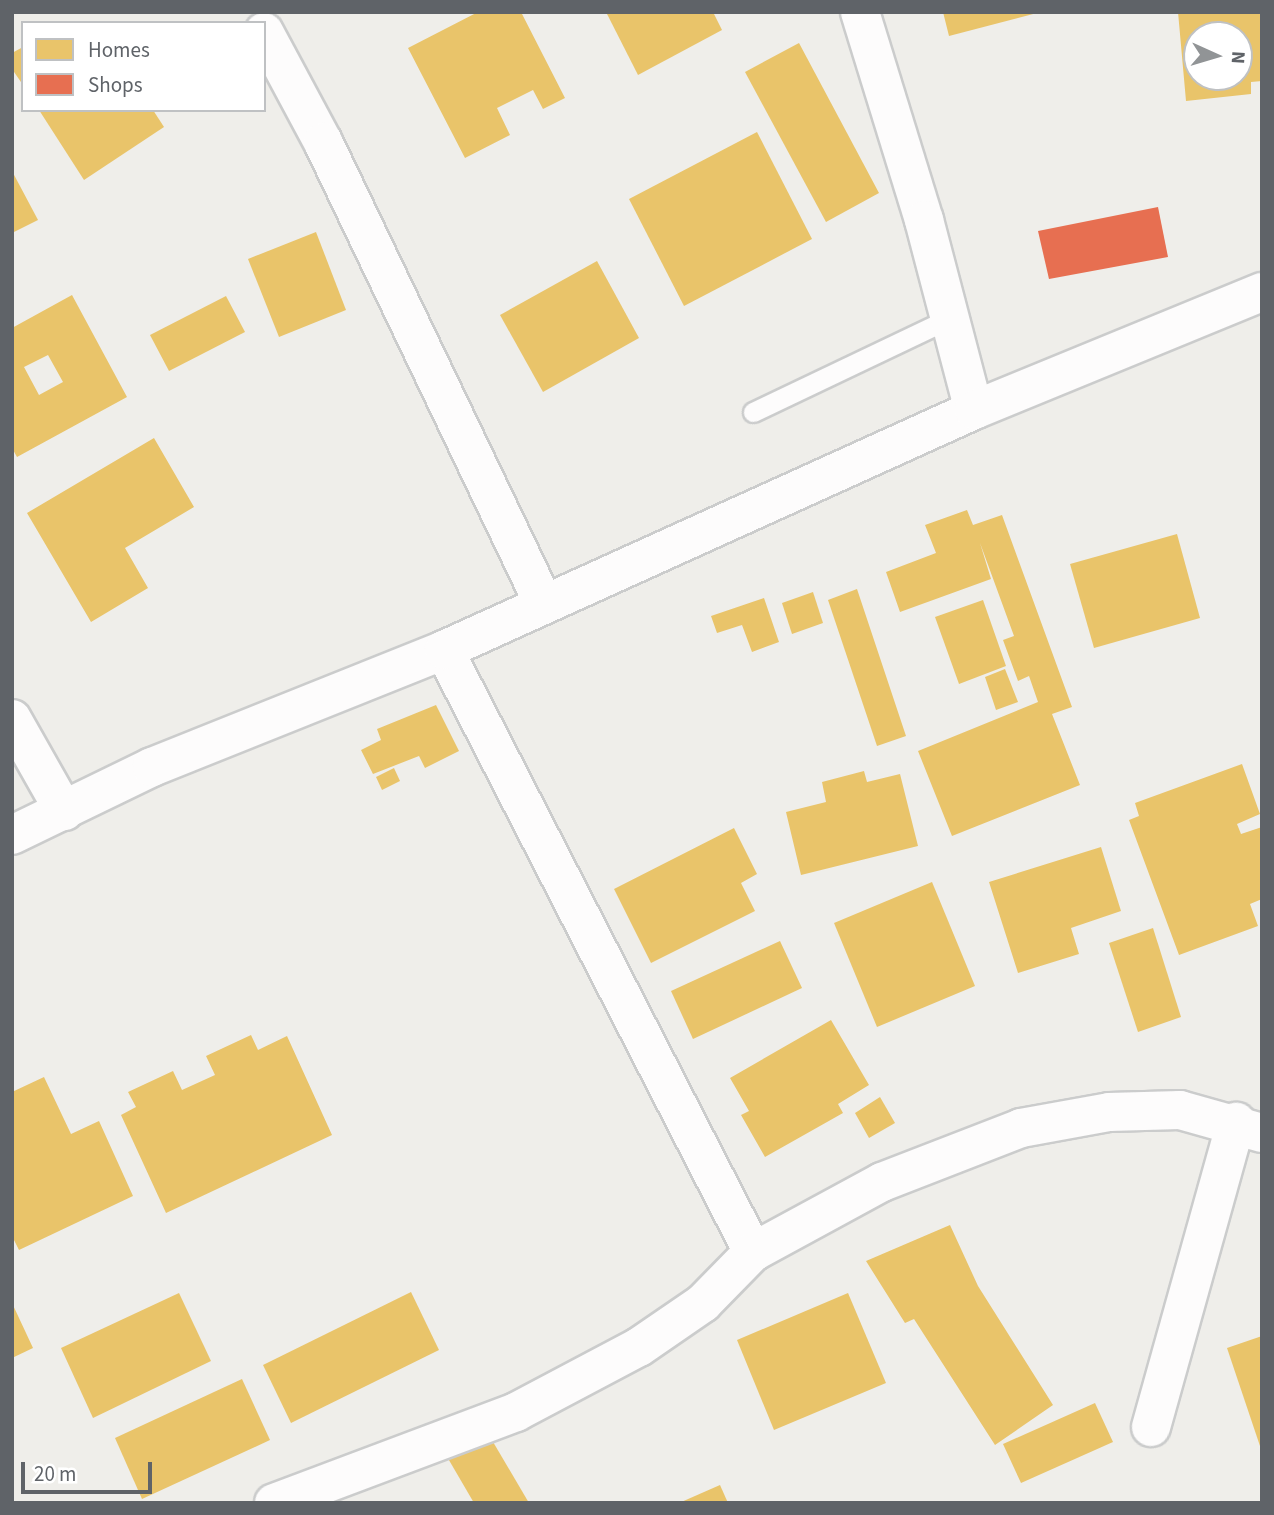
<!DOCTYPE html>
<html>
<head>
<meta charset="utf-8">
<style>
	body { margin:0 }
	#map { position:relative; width:1274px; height:1515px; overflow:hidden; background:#efeeea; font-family:"Source Sans 3",sans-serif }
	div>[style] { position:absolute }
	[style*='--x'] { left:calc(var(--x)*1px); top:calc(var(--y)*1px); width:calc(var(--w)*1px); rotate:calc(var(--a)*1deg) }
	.homes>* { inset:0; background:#e9c46a }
	.shops>* { inset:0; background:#e76f51 }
	.roads { filter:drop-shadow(2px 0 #cbcccc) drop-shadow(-2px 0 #cbcccc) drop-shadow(0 2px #cbcccc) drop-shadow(0 -2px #cbcccc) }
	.service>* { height:19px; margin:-9.5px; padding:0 9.5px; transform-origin:9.5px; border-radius:9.5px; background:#fdfcfc }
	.minor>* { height:38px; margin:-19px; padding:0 19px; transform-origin:19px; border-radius:19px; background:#fdfcfc }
	.tertiary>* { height:38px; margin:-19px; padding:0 19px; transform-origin:19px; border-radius:19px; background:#fdfcfc }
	span { translate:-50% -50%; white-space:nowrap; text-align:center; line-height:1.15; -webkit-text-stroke:7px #fff; paint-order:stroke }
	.frame { position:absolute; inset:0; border:14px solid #5f6368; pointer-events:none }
	.legend { position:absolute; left:21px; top:21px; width:245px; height:91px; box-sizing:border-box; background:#fff; border:2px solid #bfc1c3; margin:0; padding:9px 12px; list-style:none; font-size:21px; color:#5f6368 }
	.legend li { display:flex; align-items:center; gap:14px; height:35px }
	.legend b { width:35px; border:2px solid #bfc1c3 }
	.north { position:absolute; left:1183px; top:21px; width:70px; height:70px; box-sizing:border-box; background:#fff; border:2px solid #bfc1c3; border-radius:50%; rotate:94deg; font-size:19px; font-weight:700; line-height:28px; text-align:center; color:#5f6368 }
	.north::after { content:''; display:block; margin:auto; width:24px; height:32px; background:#919496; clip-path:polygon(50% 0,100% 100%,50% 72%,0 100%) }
	.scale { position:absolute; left:21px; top:1462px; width:131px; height:32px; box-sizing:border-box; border:4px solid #5f6368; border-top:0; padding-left:9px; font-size:21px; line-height:24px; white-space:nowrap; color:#5f6368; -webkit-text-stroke:5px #fff; paint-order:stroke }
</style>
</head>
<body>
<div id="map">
	<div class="homes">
		<div style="clip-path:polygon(478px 12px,521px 12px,565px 98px,543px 109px,533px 90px,497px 108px,510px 135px,465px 158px,408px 48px)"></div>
		<div style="clip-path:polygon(606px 12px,713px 12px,722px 30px,638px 75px)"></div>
		<div style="clip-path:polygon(943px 12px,1037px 12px,1037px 13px,949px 36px)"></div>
		<div style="clip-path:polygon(evenodd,1178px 12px,1262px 12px,1262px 81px,1251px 82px,1251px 94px,1186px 101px,1178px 12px,1197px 35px,1239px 35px,1239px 77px,1197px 77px,1197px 35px)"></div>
		<div style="clip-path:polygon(799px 43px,879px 193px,826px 222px,745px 72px)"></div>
		<div style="clip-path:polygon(23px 47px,23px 85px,12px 69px,12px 53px)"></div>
		<div style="clip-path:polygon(39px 110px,153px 110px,164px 127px,84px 180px)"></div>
		<div style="clip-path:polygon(757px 132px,812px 239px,684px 306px,629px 199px)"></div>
		<div style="clip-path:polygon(12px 171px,38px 220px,12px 233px)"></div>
		<div style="clip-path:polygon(316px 232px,346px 310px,279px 337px,248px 259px)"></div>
		<div style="clip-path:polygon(597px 261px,639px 338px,543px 392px,500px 315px)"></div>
		<div style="clip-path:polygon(evenodd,72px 295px,127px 397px,17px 457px,12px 448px,12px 328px,72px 295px,48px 355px,63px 382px,39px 395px,24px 367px,48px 355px)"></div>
		<div style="clip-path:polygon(226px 296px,245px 332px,169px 371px,150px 335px)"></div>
		<div style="clip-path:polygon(154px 438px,194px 507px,125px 548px,148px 588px,91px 622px,27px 513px)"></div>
		<div style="clip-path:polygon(967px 510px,973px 525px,1002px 515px,1072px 707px,1052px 714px,1080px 785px,952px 836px,918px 751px,1038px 702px,1029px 676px,1018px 681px,1003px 640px,1014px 636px,980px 543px,991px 579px,900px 612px,886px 572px,936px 553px,925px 525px)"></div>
		<div style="clip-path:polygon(1177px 534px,1200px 618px,1094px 648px,1070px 564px)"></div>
		<div style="clip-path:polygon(857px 589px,906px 736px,877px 746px,828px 600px)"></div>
		<div style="clip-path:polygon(813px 592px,823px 623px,792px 634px,782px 603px)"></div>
		<div style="clip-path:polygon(764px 598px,779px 642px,752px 652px,742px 625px,717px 633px,711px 616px)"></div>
		<div style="clip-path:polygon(983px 600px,1006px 666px,959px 684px,935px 617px)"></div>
		<div style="clip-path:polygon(1005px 669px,1018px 702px,996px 710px,985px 677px)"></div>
		<div style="clip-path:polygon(436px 705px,459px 751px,425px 768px,419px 756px,373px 774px,361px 750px,381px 740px,377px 729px)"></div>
		<div style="clip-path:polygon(1242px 764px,1260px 814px,1237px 824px,1241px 834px,1262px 827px,1262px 899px,1250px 904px,1258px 926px,1179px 955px,1129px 820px,1139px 816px,1135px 803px)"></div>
		<div style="clip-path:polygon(394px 768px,400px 781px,382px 790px,376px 777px)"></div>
		<div style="clip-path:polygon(864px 771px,867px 782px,900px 774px,918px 846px,801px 875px,786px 812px,826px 802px,822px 782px)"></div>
		<div style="clip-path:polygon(734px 828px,757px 874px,741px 883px,755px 911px,651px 963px,614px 889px)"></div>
		<div style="clip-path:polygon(1101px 847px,1121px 911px,1071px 928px,1079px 954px,1018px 973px,989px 882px)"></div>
		<div style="clip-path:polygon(932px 882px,975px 986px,877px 1027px,834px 923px)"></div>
		<div style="clip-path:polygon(1153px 928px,1181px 1017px,1138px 1032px,1109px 943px)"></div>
		<div style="clip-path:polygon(780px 941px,802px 988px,693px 1039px,671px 991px)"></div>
		<div style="clip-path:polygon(831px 1020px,869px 1085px,838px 1104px,843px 1113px,765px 1157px,741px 1115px,749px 1111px,730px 1078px)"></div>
		<div style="clip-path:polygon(251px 1035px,258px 1050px,287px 1036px,332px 1135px,166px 1213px,121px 1115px,136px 1107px,128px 1092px,173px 1071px,182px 1090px,215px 1075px,206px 1056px)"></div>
		<div style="clip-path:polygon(44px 1077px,71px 1134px,99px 1121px,133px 1196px,19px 1250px,12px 1236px,12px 1092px)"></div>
		<div style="clip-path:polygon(880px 1097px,895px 1123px,869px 1138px,855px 1113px)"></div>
		<div style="clip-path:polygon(950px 1225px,978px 1286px,1053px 1405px,995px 1445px,914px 1319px,905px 1323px,866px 1261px)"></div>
		<div style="clip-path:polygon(411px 1292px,439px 1350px,291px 1423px,263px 1365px)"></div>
		<div style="clip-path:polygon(179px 1293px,211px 1361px,93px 1418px,61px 1348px)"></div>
		<div style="clip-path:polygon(848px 1293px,886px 1383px,774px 1430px,737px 1340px)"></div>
		<div style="clip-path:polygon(12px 1303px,33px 1348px,12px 1358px)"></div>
		<div style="clip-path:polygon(1262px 1336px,1262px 1449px,1261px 1449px,1227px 1348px)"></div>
		<div style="clip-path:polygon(242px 1379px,270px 1440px,142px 1499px,115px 1438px)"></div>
		<div style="clip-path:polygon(1095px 1403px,1113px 1442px,1021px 1483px,1003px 1444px)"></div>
		<div style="clip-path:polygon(486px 1430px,529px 1503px,474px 1503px,446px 1455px)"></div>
		<div style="clip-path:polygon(720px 1485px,728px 1503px,679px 1503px)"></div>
	</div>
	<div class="shops">
		<div style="clip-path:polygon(1158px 207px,1168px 257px,1049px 279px,1038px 231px)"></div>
	</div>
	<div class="roads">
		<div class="service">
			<div style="--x:753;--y:412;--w:218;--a:-25.5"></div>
		</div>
		<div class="minor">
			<div style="--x:860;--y:12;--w:218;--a:72.9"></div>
			<div style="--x:924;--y:220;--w:196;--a:75.3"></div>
			<div style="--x:264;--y:32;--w:125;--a:61.8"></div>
			<div style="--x:323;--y:142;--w:512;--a:64.44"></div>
			<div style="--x:444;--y:650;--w:677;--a:62.83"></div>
			<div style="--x:12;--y:719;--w:106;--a:60.5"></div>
			<div style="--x:1151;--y:1427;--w:317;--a:-74.4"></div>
			<div style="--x:274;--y:1503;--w:259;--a:-20.6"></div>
			<div style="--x:516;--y:1412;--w:139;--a:-27.9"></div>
			<div style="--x:639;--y:1347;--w:78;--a:-34.5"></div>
			<div style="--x:703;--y:1303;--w:71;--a:-45.6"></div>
			<div style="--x:753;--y:1252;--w:147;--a:-28.5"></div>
			<div style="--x:882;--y:1182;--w:149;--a:-21.2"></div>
			<div style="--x:1021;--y:1128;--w:89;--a:-10.3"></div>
			<div style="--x:1109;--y:1112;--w:71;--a:-1.6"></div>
			<div style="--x:1180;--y:1110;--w:85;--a:15.7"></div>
		</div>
		<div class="tertiary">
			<div style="--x:12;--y:835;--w:156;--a:-25.9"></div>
			<div style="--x:152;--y:767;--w:315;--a:-21.8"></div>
			<div style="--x:444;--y:650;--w:582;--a:-24.36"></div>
			<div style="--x:974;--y:410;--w:311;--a:-22.3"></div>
		</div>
	</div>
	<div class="frame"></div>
	<ul class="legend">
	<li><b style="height:19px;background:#e9c46a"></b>Homes</li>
	<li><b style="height:19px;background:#e76f51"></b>Shops</li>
	</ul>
	<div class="north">N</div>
	<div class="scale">20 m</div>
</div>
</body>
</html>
